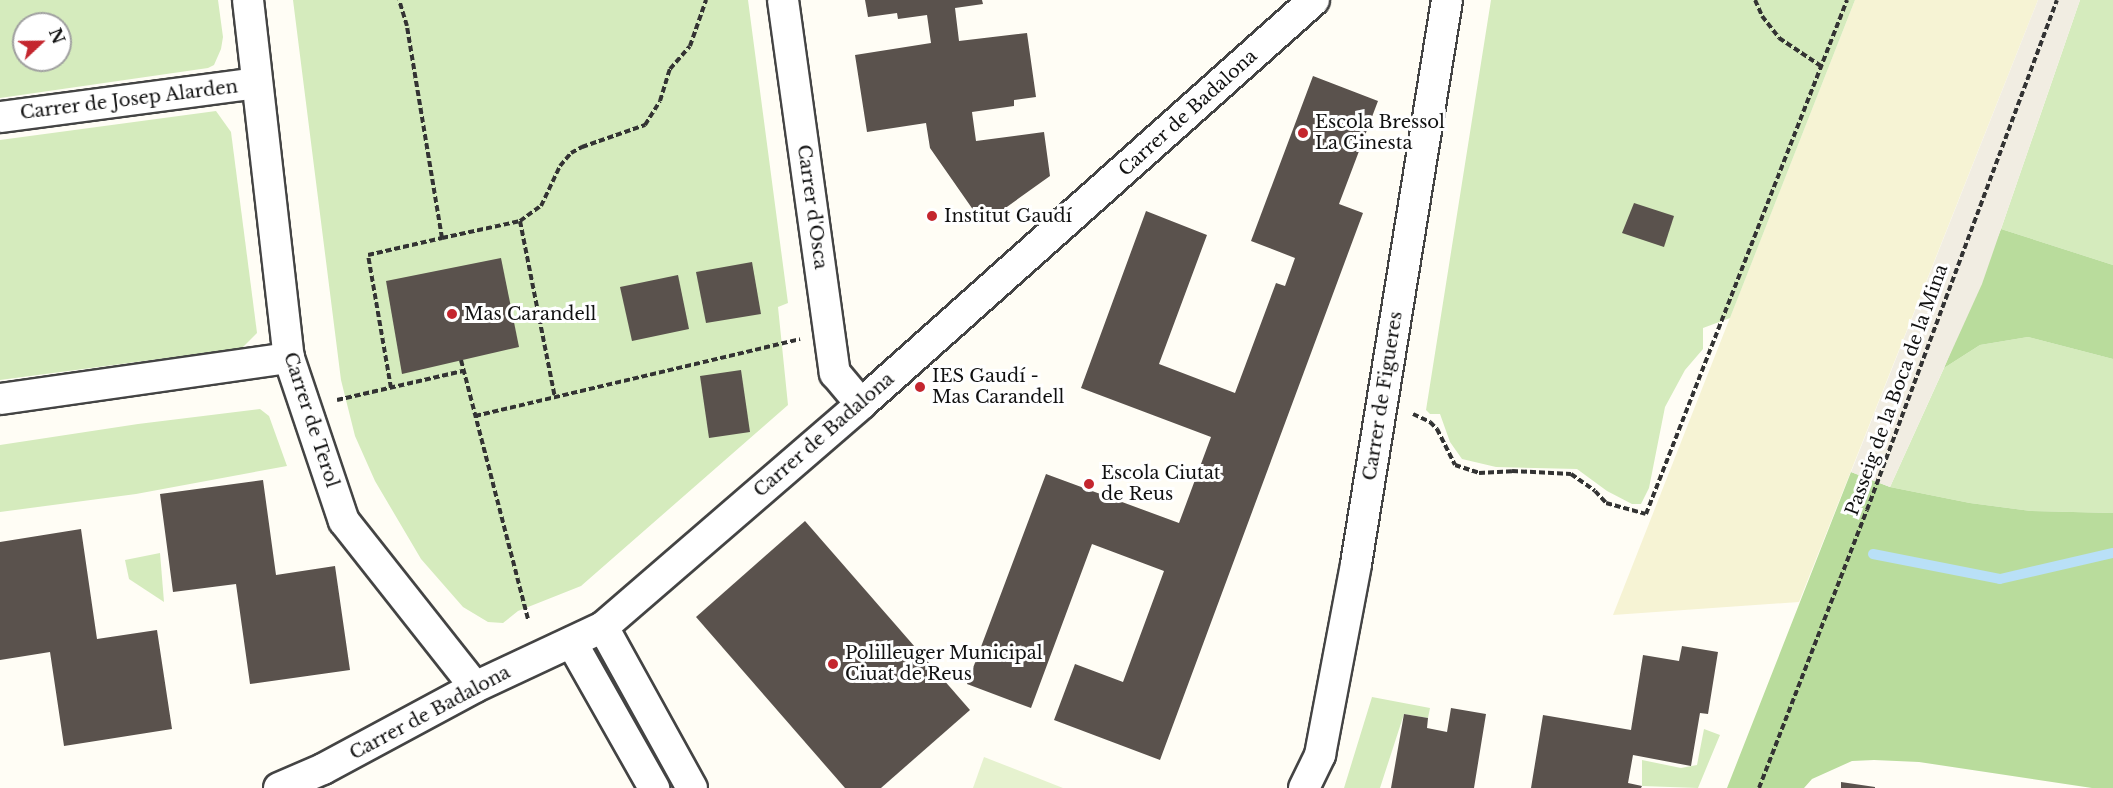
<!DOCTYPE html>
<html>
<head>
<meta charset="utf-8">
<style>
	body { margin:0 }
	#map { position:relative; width:2113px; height:788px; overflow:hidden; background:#fffdf5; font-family:"Libre Baskerville",serif }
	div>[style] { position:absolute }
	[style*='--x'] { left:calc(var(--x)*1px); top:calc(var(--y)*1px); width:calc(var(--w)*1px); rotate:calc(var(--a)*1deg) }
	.farmland>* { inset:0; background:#f6f3d4 }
	.green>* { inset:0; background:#d5ebbd }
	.forest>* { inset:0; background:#b9dc9c }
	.pitch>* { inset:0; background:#e6f2cf }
	.plaza>* { inset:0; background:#f1ede2 }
	.stream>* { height:10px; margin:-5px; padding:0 5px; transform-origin:5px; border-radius:5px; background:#b9e0f7 }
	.building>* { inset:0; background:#5a524d }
	.path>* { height:4px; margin-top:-2px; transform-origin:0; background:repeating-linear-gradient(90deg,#333 0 6px,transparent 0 9px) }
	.roads { filter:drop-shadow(2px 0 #444) drop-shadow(-2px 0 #444) drop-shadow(0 2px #444) drop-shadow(0 -2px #444) }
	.minor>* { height:30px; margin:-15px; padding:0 15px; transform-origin:15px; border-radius:15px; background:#fff }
	.dots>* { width:16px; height:16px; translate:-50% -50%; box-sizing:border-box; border:3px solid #fff; border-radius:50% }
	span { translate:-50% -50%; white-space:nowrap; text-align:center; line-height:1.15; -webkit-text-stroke:6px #fff; paint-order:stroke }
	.street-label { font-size:18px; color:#111 }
	.poi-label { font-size:18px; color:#111 }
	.left { translate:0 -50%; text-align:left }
	.north { position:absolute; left:12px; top:12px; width:60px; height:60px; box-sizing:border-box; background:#fff; border:2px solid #a0a0a0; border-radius:50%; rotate:68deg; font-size:16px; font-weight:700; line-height:24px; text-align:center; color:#111 }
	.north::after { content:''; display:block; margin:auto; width:21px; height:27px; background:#c4262e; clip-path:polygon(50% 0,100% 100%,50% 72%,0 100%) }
</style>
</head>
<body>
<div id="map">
	<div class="farmland">
		<div style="clip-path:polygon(1855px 0,2038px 0,1799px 602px,1613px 615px)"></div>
	</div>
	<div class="green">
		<div style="clip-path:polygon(evenodd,0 0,218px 0,223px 37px,221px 49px,214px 65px,208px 68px,0 98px,0 0,24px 24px,60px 24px,60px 60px,24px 60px,24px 24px)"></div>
		<div style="clip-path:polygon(293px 0,748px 0,788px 303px,778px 307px,788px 405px,581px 586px,518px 611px,503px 623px,488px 622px,463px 607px,421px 559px,375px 481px,355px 436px,341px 380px)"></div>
		<div style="clip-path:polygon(1491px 0,1855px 0,1730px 318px,1703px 328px,1703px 349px,1685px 370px,1665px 407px,1649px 488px,1641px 504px,1632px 504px,1607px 491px,1577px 469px,1496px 467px,1462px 459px,1450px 442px,1440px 414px,1430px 414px,1426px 410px)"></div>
		<div style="clip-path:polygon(2080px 0,2113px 0,2113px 265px,2001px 229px)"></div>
		<div style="clip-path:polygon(216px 111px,231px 132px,257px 333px,242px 348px,0 380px,0 140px)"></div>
		<div style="clip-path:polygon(2028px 337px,2113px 359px,2113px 513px,2031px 511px,1970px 503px,1890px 487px,1944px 368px,1980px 345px)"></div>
		<div style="clip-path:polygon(260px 409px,269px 416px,287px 466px,136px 494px,0 512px,0 445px,138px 424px)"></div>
		<div style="clip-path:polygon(160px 553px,164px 602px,129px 579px,125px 560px)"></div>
		<div style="clip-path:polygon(1372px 697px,1430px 708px,1428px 718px,1404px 714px,1380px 788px,1344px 788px)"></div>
		<div style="clip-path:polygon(1704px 729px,1720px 735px,1698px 788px,1642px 786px,1642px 760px,1681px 768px,1697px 765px)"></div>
	</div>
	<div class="forest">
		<div style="clip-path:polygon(2001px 229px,2113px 265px,2113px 359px,2028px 337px,1980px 345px,1944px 368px)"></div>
		<div style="clip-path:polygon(1851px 472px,1890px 487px,1970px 503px,2031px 511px,2113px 513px,2113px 788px,2092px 788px,1919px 762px,1874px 760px,1852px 761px,1812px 779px,1804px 788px,1727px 788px)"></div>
	</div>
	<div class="pitch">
		<div style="clip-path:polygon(984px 757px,1063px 788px,973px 788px)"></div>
	</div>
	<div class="plaza">
		<div style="clip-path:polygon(2038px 0,2080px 0,1982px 284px,1890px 487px,1851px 472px)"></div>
	</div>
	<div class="stream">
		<div style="--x:1873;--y:554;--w:129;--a:11.1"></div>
		<div style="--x:2000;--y:579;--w:116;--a:-13"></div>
	</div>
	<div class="building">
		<div style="clip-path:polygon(865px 0,982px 0,983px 4px,955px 8px,959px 41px,1027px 33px,1036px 97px,1014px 100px,1014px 106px,972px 112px,976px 141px,1044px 132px,1050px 176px,983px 224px,930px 148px,926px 123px,867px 132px,855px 55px,931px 43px,927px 15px,898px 19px,897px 13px,868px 17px)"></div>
		<div style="clip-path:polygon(1313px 76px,1378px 101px,1339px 204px,1363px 213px,1160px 760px,1054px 720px,1075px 664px,1123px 682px,1164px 571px,1092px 544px,1031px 708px,967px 684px,1046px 474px,1179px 523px,1211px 437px,1081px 388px,1146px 211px,1207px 235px,1159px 364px,1235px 393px,1276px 283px,1285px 286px,1295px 258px,1251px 241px)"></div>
		<div style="clip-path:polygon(1634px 203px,1674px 216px,1664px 247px,1622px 233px)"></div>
		<div style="clip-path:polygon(501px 258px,519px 347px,402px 374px,386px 281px)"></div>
		<div style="clip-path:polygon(752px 262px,761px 314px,706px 323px,696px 272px)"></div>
		<div style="clip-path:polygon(678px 275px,689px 329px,632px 341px,620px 287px)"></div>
		<div style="clip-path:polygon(741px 370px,750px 432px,709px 438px,700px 376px)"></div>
		<div style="clip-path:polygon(263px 480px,276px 575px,335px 566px,350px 670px,250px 684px,236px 584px,173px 592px,160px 494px)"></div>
		<div style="clip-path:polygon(805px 521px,970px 710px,881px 788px,845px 788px,696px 617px)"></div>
		<div style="clip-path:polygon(81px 529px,97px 639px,157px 630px,172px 729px,64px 746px,50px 652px,0 660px,0 542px)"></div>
		<div style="clip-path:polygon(1682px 646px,1718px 652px,1708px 714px,1700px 713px,1691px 766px,1633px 755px,1628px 783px,1642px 786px,1641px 788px,1531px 788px,1543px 715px,1631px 730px,1643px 655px,1679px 661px)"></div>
		<div style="clip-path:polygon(1451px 708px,1486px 714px,1474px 788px,1391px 788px,1404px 714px,1428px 718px,1427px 728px,1447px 732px)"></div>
		<div style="clip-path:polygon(1841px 782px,1875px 787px,1875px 788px,1841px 788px)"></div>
	</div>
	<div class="path">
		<div style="--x:1755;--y:0;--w:17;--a:66"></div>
		<div style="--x:1762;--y:16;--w:28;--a:52"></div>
		<div style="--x:1779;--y:38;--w:50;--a:33.7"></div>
		<div style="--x:520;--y:221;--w:179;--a:78.8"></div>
		<div style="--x:442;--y:238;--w:80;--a:-12.3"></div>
		<div style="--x:520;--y:221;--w:26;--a:-36"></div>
		<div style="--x:541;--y:206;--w:44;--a:-64.6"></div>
		<div style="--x:560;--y:166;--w:17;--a:-50"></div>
		<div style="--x:571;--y:153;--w:13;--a:-29"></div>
		<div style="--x:582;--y:147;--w:67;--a:-19.2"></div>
		<div style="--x:645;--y:125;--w:28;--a:-58"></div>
		<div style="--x:660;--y:101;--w:34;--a:-73"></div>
		<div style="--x:670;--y:69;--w:30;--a:-49"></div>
		<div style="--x:690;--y:46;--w:49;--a:-70.8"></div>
		<div style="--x:461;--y:360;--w:268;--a:75.5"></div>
		<div style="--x:391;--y:388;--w:135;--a:-99.8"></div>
		<div style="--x:368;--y:255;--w:76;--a:-12.9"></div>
		<div style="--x:442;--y:238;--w:215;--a:-99.4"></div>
		<div style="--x:407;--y:26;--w:27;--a:-107"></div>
		<div style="--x:337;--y:400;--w:129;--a:-13"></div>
		<div style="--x:1413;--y:414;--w:19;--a:25"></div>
		<div style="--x:1430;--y:422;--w:10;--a:45"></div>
		<div style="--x:1437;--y:429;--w:40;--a:63.4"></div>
		<div style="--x:1455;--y:465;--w:25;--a:18"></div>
		<div style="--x:1479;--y:473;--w:33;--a:-3"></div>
		<div style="--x:1512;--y:471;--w:59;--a:2.9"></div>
		<div style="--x:1571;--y:474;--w:29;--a:35"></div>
		<div style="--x:1595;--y:491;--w:16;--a:47"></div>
		<div style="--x:1606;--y:503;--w:41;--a:15.4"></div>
		<div style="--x:1646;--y:514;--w:552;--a:-68.64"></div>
		<div style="--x:475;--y:416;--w:334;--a:-13.3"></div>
		<div style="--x:1759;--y:788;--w:298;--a:-68.8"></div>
		<div style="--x:1867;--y:510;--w:544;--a:-69.57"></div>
	</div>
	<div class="roads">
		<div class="minor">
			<div style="--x:248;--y:0;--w:360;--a:83.5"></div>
			<div style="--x:289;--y:358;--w:172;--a:71.4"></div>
			<div style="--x:344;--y:521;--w:211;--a:51.7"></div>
			<div style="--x:783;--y:0;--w:377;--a:82.1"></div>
			<div style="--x:835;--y:373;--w:40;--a:50"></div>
			<div style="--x:0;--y:117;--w:259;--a:-7.5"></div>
			<div style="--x:0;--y:399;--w:292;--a:-8.1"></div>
			<div style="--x:603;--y:627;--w:184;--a:61.1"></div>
			<div style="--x:572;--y:643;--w:167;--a:60.5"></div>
			<div style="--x:279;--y:788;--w:48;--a:-23.4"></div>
			<div style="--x:323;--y:769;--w:173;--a:-28.3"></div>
			<div style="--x:475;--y:687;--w:141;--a:-25.1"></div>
			<div style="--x:603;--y:627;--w:341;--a:-40.8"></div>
			<div style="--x:861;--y:404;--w:607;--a:-41.73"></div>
			<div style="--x:1304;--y:788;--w:37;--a:-64"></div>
			<div style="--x:1320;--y:755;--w:194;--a:-79.3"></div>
			<div style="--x:1356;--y:564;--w:571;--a:-80.83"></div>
		</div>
	</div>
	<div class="dots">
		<div style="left:1303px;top:133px;background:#c4262e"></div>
		<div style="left:932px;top:216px;background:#c4262e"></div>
		<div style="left:452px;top:314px;background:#c4262e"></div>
		<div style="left:920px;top:387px;background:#c4262e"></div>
		<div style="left:1089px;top:484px;background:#c4262e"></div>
		<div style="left:833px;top:664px;background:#c4262e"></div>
	</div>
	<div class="street-label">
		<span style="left:129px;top:100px;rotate:-7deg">Carrer de Josep Alarden</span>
		<span style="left:1188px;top:113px;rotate:-42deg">Carrer de Badalona</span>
		<span style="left:812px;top:207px;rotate:82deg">Carrer d'Osca</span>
		<span style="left:1897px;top:390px;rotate:-70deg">Passeig de la Boca de la Mina</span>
		<span style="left:1383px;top:396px;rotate:-81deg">Carrer de Figueres</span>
		<span style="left:311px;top:420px;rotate:72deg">Carrer de Terol</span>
		<span style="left:824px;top:435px;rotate:-41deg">Carrer de Badalona</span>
		<span style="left:430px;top:713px;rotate:-28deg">Carrer de Badalona</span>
	</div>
	<div class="poi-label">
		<span class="left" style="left:1315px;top:133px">Escola Bressol<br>La Ginesta</span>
		<span class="left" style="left:944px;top:216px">Institut Gaudí</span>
		<span class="left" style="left:464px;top:314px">Mas Carandell</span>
		<span class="left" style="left:932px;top:387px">IES Gaudí -<br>Mas Carandell</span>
		<span class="left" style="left:1101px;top:484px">Escola Ciutat<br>de Reus</span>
		<span class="left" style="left:845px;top:664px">Polilleuger Municipal<br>Ciuat de Reus</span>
	</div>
	<div class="north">N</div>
</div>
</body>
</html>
